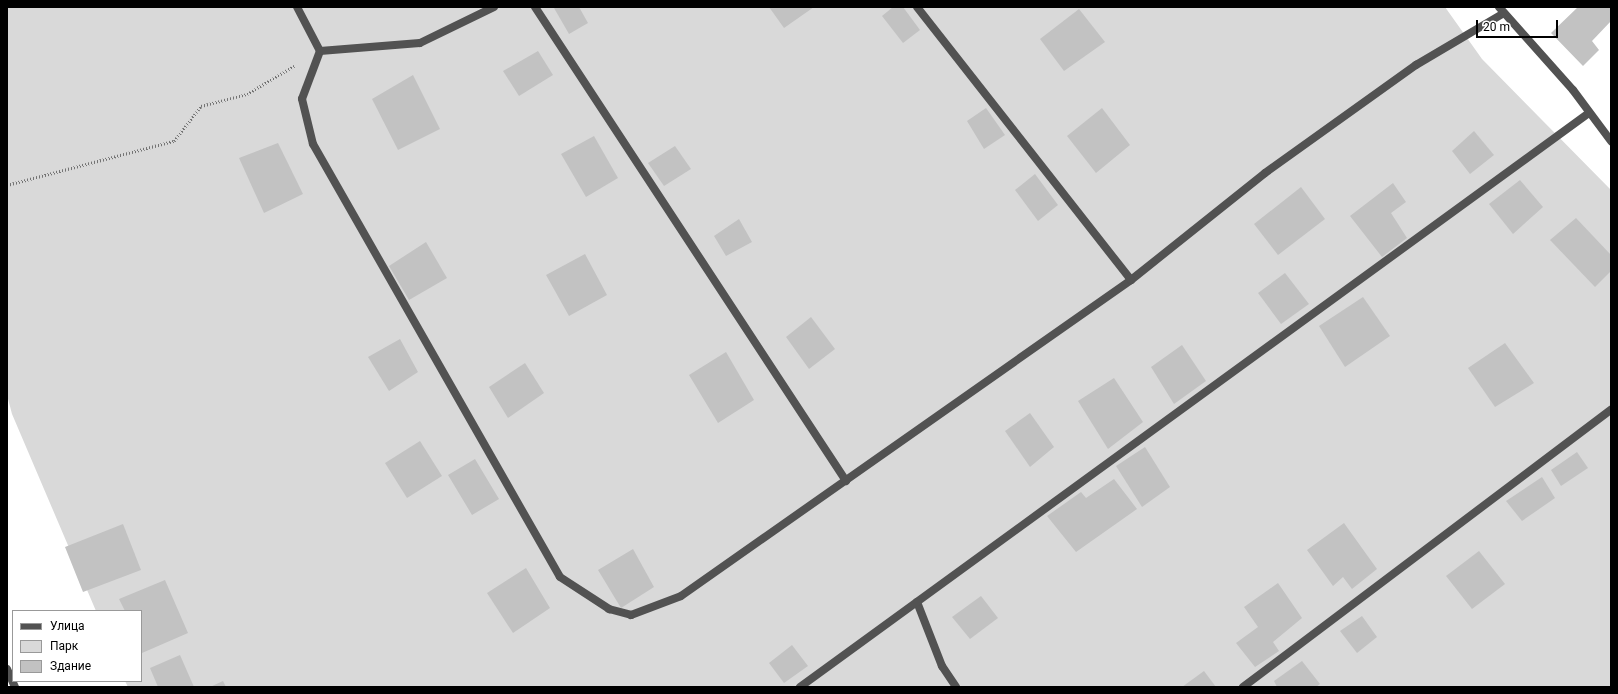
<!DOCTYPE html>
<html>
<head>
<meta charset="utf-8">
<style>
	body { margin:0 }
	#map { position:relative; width:1618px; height:694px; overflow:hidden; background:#fff; font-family:Roboto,sans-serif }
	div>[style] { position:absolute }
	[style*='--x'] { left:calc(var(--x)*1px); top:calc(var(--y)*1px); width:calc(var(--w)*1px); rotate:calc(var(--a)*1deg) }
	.green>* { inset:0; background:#d9d9d9 }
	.building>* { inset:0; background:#c2c2c2 }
	.path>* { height:2.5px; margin-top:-1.25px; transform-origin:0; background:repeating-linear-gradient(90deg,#747474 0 1px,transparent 0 3px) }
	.minor>* { height:8px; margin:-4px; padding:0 4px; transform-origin:4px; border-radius:4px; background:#525252 }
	span { translate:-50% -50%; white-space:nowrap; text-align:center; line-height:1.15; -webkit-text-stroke:3px #fff; paint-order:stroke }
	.frame { position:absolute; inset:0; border:8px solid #000; pointer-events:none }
	.legend { position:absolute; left:12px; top:610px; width:130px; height:72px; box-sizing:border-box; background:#fff; border:1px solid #999; margin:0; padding:5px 7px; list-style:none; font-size:12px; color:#000 }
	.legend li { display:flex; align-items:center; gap:8px; height:20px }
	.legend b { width:20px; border:1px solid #999 }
	.scale { position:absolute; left:1476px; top:20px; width:82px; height:18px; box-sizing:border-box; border:2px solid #000; border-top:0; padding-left:5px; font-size:12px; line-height:14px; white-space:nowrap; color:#000; -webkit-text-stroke:3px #fff; paint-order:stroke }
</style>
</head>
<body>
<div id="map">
	<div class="green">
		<div style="clip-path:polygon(7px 7px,1445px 7px,1482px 59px,1611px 190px,1611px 687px,128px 687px,125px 681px,141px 681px,141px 611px,96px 611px,12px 414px,7px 395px)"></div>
	</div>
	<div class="building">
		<div style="clip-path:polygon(579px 7px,588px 23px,569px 34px,554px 8px)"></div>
		<div style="clip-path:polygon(769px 7px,814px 7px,784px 28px)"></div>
		<div style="clip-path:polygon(893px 7px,903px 7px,920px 30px,903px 43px,882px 16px)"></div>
		<div style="clip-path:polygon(1578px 7px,1611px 7px,1611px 21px,1592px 41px,1599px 50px,1583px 66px,1551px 33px)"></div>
		<div style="clip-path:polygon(1079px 9px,1105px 42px,1064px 71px,1040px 39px)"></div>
		<div style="clip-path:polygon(538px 51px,553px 75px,519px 96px,503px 71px)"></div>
		<div style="clip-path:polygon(413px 75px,440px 129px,398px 150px,372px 99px)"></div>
		<div style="clip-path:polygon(986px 108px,1005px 135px,984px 149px,967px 121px)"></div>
		<div style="clip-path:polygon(1102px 108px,1130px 145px,1096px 173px,1067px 136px)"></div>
		<div style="clip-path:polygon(1474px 131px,1494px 155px,1470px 174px,1452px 151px)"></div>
		<div style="clip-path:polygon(594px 136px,618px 178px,586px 197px,561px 154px)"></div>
		<div style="clip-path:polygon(278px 143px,303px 194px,264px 213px,239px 158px)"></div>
		<div style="clip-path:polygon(675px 146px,691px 169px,664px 186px,648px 163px)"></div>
		<div style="clip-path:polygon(1035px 174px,1058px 205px,1038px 221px,1015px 190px)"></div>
		<div style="clip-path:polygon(1520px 180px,1543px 207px,1513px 234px,1489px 204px)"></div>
		<div style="clip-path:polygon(1393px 183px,1406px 202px,1391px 213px,1407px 238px,1382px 257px,1350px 216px)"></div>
		<div style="clip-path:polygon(1301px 187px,1325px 219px,1278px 255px,1254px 224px)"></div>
		<div style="clip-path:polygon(1576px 218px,1611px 255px,1611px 271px,1595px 287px,1550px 240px)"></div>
		<div style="clip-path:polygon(739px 219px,752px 242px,726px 256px,714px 236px)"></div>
		<div style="clip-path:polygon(426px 242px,447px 278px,409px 300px,389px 266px)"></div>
		<div style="clip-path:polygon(585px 254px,607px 295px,569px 316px,546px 275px)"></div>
		<div style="clip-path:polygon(1285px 273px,1309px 304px,1281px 324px,1258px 293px)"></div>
		<div style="clip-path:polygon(1363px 297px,1390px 336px,1345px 367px,1319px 326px)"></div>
		<div style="clip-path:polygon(811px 317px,835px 349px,809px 369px,786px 337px)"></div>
		<div style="clip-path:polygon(400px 339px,418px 372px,389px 391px,368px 357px)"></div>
		<div style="clip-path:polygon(1505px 343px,1534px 383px,1495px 407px,1468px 368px)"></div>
		<div style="clip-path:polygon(1182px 345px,1206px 381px,1174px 404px,1151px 367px)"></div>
		<div style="clip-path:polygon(726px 352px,754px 400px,718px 423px,689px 375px)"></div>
		<div style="clip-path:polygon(525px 363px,544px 393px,508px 418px,489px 387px)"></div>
		<div style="clip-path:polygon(1114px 378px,1143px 422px,1108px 449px,1078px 401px)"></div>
		<div style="clip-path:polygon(1030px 413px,1054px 447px,1030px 467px,1005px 431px)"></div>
		<div style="clip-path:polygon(420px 441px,442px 476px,407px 498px,385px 463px)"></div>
		<div style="clip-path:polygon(1145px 447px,1170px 487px,1142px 507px,1116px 466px)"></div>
		<div style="clip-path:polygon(1577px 452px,1588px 468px,1561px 486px,1551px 470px)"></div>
		<div style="clip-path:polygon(475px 459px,499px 499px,472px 515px,448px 475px)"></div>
		<div style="clip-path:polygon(1542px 477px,1555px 498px,1522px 521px,1506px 501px)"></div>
		<div style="clip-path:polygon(1114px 479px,1137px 509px,1076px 552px,1047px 516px,1081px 492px,1086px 498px)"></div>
		<div style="clip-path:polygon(1344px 523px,1377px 569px,1352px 589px,1343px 577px,1333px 586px,1307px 550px)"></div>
		<div style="clip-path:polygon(123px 524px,141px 570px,83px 592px,65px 547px)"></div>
		<div style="clip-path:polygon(633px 549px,654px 587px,621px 608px,598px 570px)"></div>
		<div style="clip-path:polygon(1479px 551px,1505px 584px,1472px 609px,1446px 576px)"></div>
		<div style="clip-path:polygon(526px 568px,550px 608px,513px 633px,487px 593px)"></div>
		<div style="clip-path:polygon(165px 580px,188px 633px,142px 653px,141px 611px,125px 611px,119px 599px)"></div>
		<div style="clip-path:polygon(1278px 583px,1302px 618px,1273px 642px,1279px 651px,1255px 667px,1236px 643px,1258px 627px,1244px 607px)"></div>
		<div style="clip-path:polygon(981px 596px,998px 618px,970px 639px,952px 617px)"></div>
		<div style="clip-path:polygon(1362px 616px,1377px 637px,1357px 653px,1340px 631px)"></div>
		<div style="clip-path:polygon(792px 645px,808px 666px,784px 683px,769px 663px)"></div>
		<div style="clip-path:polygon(180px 655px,194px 687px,158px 687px,150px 668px)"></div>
		<div style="clip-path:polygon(1302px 661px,1320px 684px,1316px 687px,1277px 687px,1274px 681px)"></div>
		<div style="clip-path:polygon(1204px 671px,1216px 687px,1182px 687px)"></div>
		<div style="clip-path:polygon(223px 681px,226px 687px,210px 687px)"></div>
	</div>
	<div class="path">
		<div style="--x:7;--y:185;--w:173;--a:-14.8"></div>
		<div style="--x:174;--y:141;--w:44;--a:-52.4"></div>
		<div style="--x:201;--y:106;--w:48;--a:-14.6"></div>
		<div style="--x:247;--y:94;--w:55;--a:-30.8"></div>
	</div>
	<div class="minor">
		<div style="--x:297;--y:7;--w:50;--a:62.4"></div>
		<div style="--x:320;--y:51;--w:51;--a:110.6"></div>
		<div style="--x:302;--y:99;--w:46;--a:76.3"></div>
		<div style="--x:313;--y:144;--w:498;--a:60.3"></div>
		<div style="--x:560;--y:577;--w:59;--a:33.1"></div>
		<div style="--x:609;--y:609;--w:23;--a:15"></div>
		<div style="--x:631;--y:615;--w:53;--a:-20.8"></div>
		<div style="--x:681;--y:596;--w:550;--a:-35.08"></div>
		<div style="--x:1131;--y:280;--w:171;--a:-38.6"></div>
		<div style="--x:1265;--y:173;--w:186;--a:-35.6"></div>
		<div style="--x:1416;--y:65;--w:102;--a:-30.6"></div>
		<div style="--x:535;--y:7;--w:567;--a:56.73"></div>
		<div style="--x:917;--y:7;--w:347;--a:51.9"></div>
		<div style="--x:1499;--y:7;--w:111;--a:48.3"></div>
		<div style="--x:1573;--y:90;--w:64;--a:53.3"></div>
		<div style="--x:320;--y:51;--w:100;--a:-4.6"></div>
		<div style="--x:420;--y:43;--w:82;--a:-25.9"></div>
		<div style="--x:917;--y:602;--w:69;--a:68.7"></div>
		<div style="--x:942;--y:666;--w:25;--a:56"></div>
		<div style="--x:7;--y:669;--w:20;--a:66"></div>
		<div style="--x:800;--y:687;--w:976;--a:-36.04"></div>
		<div style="--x:1243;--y:687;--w:461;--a:-37"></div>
	</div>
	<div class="frame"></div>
	<ul class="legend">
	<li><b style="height:5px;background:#525252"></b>Улица</li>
	<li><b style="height:11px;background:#d9d9d9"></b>Парк</li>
	<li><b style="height:11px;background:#c2c2c2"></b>Здание</li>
	</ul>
	<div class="scale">20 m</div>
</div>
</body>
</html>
